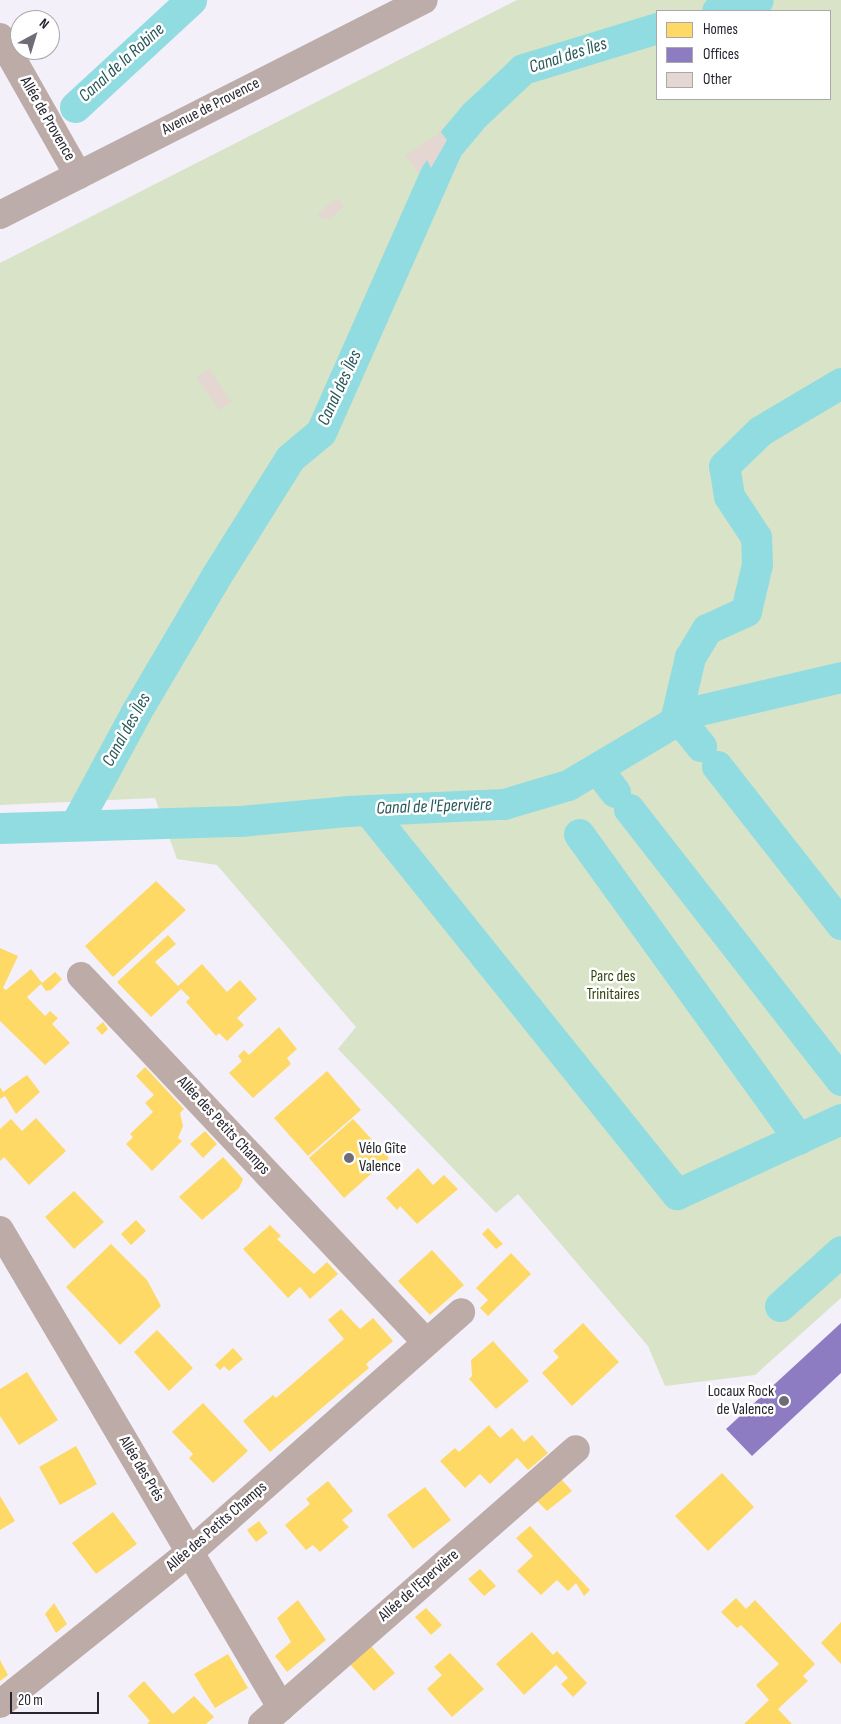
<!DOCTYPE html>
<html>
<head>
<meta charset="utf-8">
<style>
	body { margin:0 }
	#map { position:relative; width:841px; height:1724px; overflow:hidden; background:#f3f0fa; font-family:"Sofia Sans Condensed",sans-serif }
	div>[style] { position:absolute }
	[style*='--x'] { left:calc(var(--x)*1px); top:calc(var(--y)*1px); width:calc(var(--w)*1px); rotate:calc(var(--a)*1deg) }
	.green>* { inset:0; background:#d8e3c8 }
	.homes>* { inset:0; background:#ffd966 }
	.offices>* { inset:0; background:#8e7cc3 }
	.canal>* { height:31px; margin:-15.5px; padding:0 15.5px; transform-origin:15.5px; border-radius:15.5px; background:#91dce1 }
	.building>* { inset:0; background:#e4d6d1 }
	.minor>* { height:28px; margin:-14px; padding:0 14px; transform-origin:14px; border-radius:14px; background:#bcaba7 }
	.major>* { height:28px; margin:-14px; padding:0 14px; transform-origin:14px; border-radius:14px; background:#bcacaa }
	.dots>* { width:14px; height:14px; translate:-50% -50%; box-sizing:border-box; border:2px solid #fff; border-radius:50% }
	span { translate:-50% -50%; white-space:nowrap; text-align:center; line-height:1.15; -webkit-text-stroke:5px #fff; paint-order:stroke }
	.street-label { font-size:16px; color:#27252f }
	.park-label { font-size:16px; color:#354511 }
	.poi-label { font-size:16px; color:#27252f }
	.left { translate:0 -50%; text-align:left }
	.right { translate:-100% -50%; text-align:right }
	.water-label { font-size:18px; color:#285859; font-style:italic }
	.legend { position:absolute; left:656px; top:10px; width:175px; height:90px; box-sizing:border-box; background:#fff; border:1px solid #a9a8ac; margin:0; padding:6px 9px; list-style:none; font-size:15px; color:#27252f }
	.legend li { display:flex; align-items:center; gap:10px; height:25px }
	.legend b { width:25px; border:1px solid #a9a8ac }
	.north { position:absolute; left:10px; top:10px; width:50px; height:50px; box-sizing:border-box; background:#fff; border:1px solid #a9a8ac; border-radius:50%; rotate:39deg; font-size:14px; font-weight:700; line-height:20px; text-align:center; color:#27252f }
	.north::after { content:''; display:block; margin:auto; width:18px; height:22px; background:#6e6c76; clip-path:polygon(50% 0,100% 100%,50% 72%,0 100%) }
	.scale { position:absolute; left:10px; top:1692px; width:89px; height:22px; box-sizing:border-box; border:2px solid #27252f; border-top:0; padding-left:6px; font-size:15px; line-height:18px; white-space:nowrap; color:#27252f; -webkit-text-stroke:4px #fff; paint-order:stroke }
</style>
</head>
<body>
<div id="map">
	<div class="green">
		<div style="clip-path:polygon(evenodd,517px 0,841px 0,841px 1298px,755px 1375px,665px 1386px,648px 1346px,518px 1194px,496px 1213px,338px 1049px,356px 1027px,217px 865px,177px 859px,155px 798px,0 805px,0 263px,517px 0,657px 11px,830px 11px,830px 99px,657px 99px,657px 11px)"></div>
	</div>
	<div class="homes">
		<div style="clip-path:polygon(156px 881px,186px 910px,113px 977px,85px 946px)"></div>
		<div style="clip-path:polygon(168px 935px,176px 944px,155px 962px,178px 986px,202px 964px,227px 992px,240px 980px,257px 999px,237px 1018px,244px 1025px,227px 1041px,219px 1033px,216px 1036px,186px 1002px,190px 998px,181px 989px,151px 1017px,117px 982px)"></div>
		<div style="clip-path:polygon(0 948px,18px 956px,3px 988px,6px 990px,31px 969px,42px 983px,55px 972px,62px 979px,51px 990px,46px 991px,41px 984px,27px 997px,45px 1016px,50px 1011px,58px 1018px,52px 1024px,70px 1043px,45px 1065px,0 1021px)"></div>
		<div style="clip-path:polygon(103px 1022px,108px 1029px,102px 1035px,96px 1028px)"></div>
		<div style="clip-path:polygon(279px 1027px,297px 1049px,287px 1058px,291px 1064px,253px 1098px,229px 1073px,242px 1061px,238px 1056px,244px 1050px,249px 1055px)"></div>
		<div style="clip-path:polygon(145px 1067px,184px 1109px,180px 1113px,183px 1126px,178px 1138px,182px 1141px,152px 1171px,126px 1144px,133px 1137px,130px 1134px,153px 1112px,145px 1103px,154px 1095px,136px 1076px)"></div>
		<div style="clip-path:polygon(327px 1071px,361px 1110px,308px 1156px,274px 1118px)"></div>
		<div style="clip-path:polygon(27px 1075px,40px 1092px,16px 1114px,5px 1096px,0 1099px,0 1087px,3px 1092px)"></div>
		<div style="clip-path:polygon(36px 1118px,66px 1151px,29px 1185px,4px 1157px,0 1161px,0 1129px,11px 1119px,22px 1131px)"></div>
		<div style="clip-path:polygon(353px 1119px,389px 1158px,344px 1198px,309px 1158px)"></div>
		<div style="clip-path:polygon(205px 1131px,217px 1144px,203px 1158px,190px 1144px)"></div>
		<div style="clip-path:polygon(223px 1157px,243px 1179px,239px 1188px,202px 1220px,179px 1197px)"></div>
		<div style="clip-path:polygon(418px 1168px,433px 1185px,444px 1175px,458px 1189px,417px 1224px,400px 1206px,397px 1210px,386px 1198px)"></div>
		<div style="clip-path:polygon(74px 1191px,104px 1222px,74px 1249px,45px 1217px)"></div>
		<div style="clip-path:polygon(136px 1220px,146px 1231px,131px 1245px,121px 1234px)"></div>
		<div style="clip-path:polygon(270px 1225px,281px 1236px,277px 1239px,314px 1274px,327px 1262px,338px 1274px,310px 1299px,300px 1287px,288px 1298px,243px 1249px)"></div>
		<div style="clip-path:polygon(488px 1228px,503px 1244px,496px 1249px,482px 1234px)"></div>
		<div style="clip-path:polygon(111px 1244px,147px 1280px,161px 1306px,120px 1345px,66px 1287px)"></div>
		<div style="clip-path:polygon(432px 1250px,464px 1285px,430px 1315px,398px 1281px)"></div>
		<div style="clip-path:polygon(511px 1253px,531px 1274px,488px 1316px,480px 1308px,488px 1300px,476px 1288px)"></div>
		<div style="clip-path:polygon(341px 1309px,360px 1329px,373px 1318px,393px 1341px,366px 1364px,369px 1368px,270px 1452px,243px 1421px,273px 1395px,276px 1398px,344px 1339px,328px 1320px)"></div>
		<div style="clip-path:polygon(583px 1323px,619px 1362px,572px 1406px,542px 1373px,559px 1357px,553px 1351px)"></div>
		<div style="clip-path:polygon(157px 1330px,193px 1368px,169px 1391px,134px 1352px)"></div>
		<div style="clip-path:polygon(493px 1341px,529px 1381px,496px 1409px,469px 1379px,472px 1376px,471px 1360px)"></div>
		<div style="clip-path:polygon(233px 1348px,243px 1359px,229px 1371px,224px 1366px,220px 1370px,215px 1365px)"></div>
		<div style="clip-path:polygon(27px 1372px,58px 1420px,19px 1445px,0 1416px,0 1389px)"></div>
		<div style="clip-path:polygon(203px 1403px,248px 1451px,213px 1483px,189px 1458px,193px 1454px,172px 1432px)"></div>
		<div style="clip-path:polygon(489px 1425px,500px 1438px,512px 1428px,524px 1442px,532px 1435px,548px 1453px,528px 1470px,517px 1458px,490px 1484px,480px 1474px,465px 1488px,440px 1461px,455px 1448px,459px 1452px)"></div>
		<div style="clip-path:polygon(76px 1446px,97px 1484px,60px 1505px,39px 1467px)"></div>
		<div style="clip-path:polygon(722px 1473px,754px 1507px,708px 1551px,675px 1516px)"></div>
		<div style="clip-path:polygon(562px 1480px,572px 1491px,547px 1511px,537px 1501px)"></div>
		<div style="clip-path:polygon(328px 1481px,353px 1511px,342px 1520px,349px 1527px,320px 1552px,313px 1545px,306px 1550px,285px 1525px,310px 1504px,306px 1499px)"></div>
		<div style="clip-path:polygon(425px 1487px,451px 1520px,413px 1549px,387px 1515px)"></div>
		<div style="clip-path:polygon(0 1496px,15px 1521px,0 1530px)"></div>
		<div style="clip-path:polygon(113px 1512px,137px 1544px,96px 1574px,72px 1543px)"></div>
		<div style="clip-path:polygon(259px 1521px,268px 1533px,256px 1542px,247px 1530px)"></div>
		<div style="clip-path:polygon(530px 1526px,590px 1590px,584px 1596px,576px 1583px,568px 1591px,557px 1580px,541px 1595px,517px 1571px,533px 1556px,516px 1538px)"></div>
		<div style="clip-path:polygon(480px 1569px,496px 1586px,484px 1596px,468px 1579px)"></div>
		<div style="clip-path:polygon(736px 1598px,746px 1609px,755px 1600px,815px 1664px,803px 1676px,808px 1681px,778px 1709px,792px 1724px,744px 1724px,769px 1700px,756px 1685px,779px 1664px,741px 1625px,737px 1628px,721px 1612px)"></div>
		<div style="clip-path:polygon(298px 1600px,326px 1640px,287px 1672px,275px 1656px,291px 1642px,277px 1618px)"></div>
		<div style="clip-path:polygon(54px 1603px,67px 1624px,56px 1633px,45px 1614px)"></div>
		<div style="clip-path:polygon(426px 1608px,442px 1625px,431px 1635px,415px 1617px)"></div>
		<div style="clip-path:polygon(841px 1622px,841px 1664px,821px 1643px)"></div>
		<div style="clip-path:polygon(532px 1632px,553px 1655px,557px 1651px,587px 1683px,573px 1697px,561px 1684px,568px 1678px,556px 1665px,524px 1695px,496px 1664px)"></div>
		<div style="clip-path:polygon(370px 1645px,395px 1673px,374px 1691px,349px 1663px)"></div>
		<div style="clip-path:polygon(450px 1653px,484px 1689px,452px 1717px,427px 1689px,442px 1675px,434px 1667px)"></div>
		<div style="clip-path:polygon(228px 1654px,248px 1688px,215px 1708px,194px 1674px)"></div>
		<div style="clip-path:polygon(0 1660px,8px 1675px,0 1681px)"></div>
		<div style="clip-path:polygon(144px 1681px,173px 1714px,194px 1696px,214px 1717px,206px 1724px,147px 1724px,150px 1721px,128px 1696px)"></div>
	</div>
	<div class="offices">
		<div style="clip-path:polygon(841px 1323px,841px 1373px,752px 1456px,726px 1429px)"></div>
	</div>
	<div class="canal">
		<div style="--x:717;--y:11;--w:42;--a:-15"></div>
		<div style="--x:75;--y:107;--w:158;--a:-42.7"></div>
		<div style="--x:679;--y:719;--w:35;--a:51"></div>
		<div style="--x:675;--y:721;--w:66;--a:-76.8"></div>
		<div style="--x:690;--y:657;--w:33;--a:-59"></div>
		<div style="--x:707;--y:629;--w:43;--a:-24.8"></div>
		<div style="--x:746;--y:611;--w:48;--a:-76.8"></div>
		<div style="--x:757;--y:564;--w:27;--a:-92"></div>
		<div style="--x:756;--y:537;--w:49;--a:-123.4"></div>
		<div style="--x:729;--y:496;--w:30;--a:-99"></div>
		<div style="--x:724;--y:466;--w:50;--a:-44.2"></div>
		<div style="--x:760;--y:431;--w:94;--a:-30.7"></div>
		<div style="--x:717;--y:766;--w:201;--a:51.9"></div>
		<div style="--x:597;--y:768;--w:30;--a:53"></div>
		<div style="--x:629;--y:809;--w:344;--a:52"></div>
		<div style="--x:368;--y:810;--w:493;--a:51.2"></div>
		<div style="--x:677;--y:1194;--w:180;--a:-24.6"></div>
		<div style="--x:75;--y:825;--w:128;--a:-61.6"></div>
		<div style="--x:136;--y:712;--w:158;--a:-59.5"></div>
		<div style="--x:216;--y:576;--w:139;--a:-57.9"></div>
		<div style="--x:290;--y:458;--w:40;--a:-40"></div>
		<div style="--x:321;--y:432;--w:313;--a:-66.1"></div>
		<div style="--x:448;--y:146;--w:40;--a:-50"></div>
		<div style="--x:474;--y:115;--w:67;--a:-43.2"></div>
		<div style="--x:523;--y:69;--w:140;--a:-17"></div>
		<div style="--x:0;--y:828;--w:240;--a:-1.7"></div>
		<div style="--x:240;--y:821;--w:107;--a:-5.3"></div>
		<div style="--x:347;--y:811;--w:157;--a:-2.6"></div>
		<div style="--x:504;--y:804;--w:67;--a:-16.5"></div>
		<div style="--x:568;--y:785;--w:143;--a:-30.7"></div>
		<div style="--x:691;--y:712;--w:154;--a:-13.1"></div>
		<div style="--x:579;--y:834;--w:376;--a:54.2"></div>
		<div style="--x:780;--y:1306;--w:82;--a:-42"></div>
	</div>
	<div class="building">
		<div style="clip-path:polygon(441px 132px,447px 140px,431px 168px,427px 160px,418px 173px,405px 155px)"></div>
		<div style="clip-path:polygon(338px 198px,344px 207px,328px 220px,326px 217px,322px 220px,317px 214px)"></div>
		<div style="clip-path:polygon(209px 369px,231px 402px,219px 410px,196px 378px)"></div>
	</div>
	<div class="minor">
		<div style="--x:0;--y:37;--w:159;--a:60.5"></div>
		<div style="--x:81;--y:976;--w:503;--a:46.69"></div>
		<div style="--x:0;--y:1230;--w:554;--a:59.5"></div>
		<div style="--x:0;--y:1704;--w:243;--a:-38.7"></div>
		<div style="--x:190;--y:1552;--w:362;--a:-41.5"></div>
		<div style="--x:262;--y:1724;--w:417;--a:-41.2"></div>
	</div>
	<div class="major">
		<div style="--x:0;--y:215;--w:475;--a:-26.9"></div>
	</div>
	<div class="dots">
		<div style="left:349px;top:1158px;background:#6e6c76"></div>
		<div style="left:784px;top:1401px;background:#6e6c76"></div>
	</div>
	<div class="street-label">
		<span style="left:211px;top:107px;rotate:-27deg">Avenue de Provence</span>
		<span style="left:47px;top:119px;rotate:60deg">Allée de Provence</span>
		<span style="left:223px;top:1126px;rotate:47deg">Allée des Petits Champs</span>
		<span style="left:141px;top:1469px;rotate:59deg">Allée des Prés</span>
		<span style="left:217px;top:1527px;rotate:-41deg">Allée des Petits Champs</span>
		<span style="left:419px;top:1586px;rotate:-41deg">Allée de l'Epervière</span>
	</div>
	<div class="park-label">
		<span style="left:613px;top:986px">Parc des<br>Trinitaires</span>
	</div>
	<div class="poi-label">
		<span class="left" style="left:359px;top:1158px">Vélo Gîte<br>Valence</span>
		<span class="right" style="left:774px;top:1401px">Locaux Rock<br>de Valence</span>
	</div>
	<div class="water-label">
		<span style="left:568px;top:56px;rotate:-18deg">Canal des Îles</span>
		<span style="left:122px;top:63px;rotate:-42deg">Canal de la Robine</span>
		<span style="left:340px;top:388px;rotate:-65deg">Canal des Îles</span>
		<span style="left:127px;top:730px;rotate:-61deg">Canal des Îles</span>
		<span style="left:434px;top:807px;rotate:-2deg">Canal de l'Epervière</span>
	</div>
	<ul class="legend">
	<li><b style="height:14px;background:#ffd966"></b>Homes</li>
	<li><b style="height:14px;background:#8e7cc3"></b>Offices</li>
	<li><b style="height:14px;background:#e4d6d1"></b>Other</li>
	</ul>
	<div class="north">N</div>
	<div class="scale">20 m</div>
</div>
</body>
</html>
